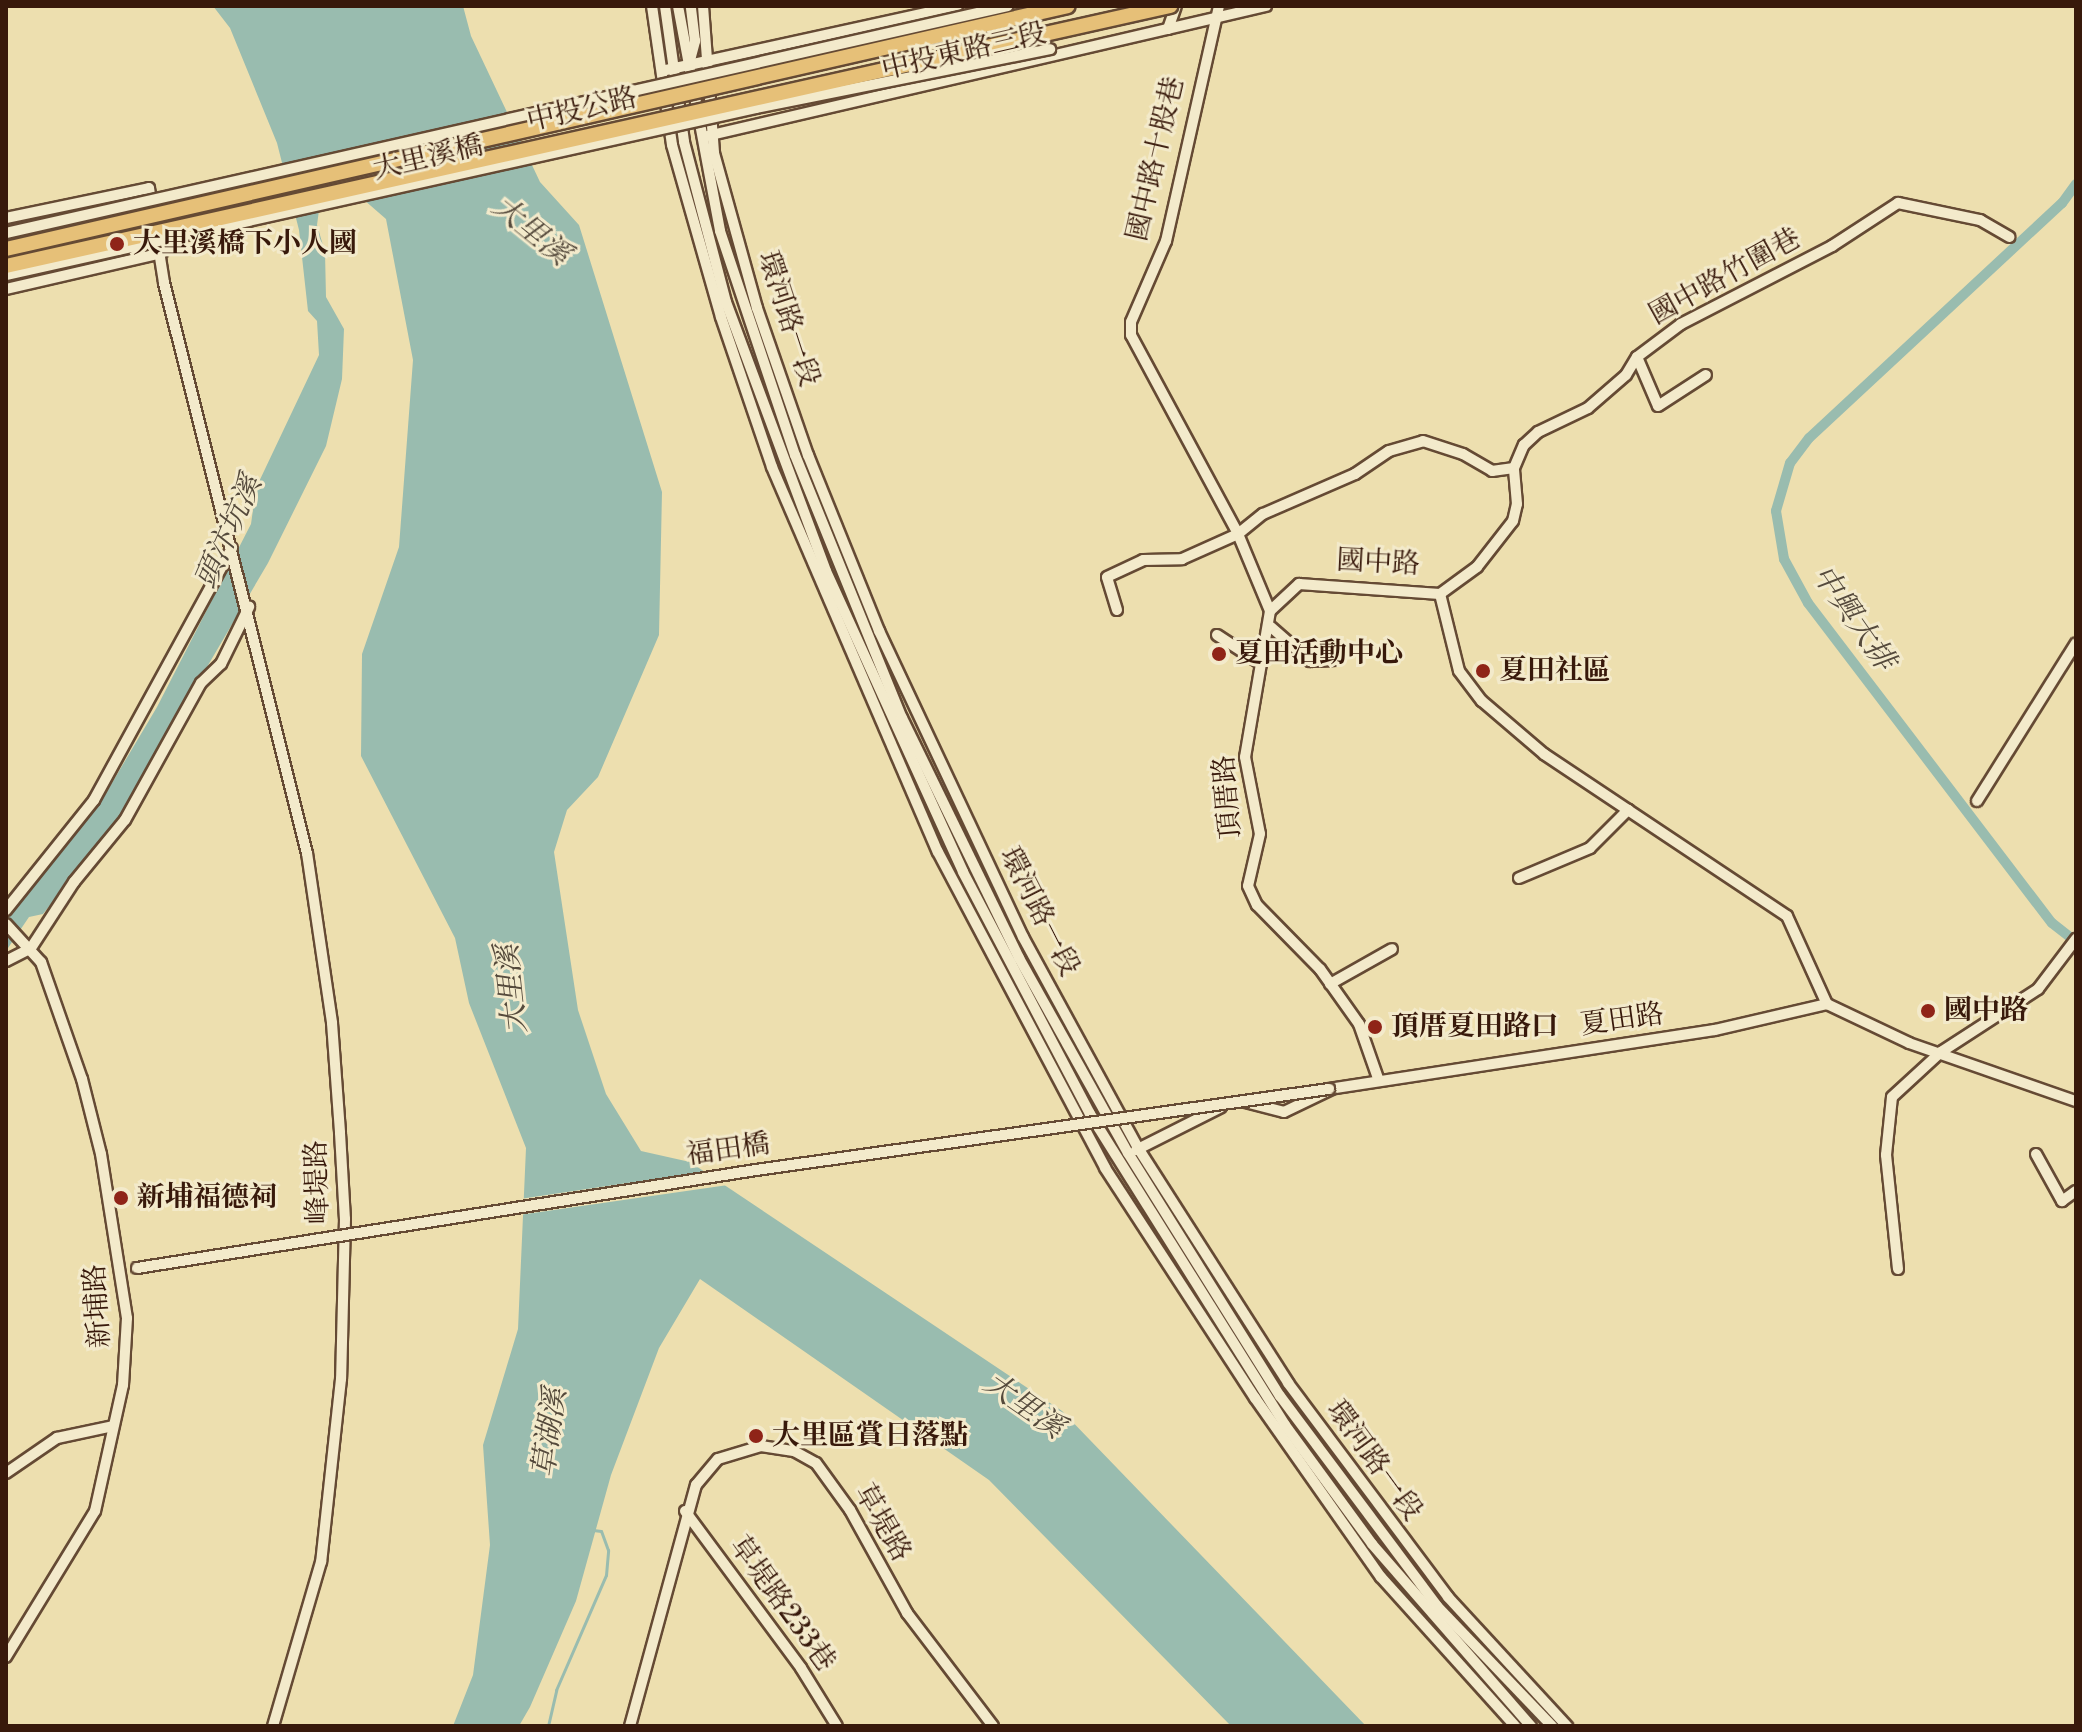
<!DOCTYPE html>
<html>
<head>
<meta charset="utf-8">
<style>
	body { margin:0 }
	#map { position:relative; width:2082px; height:1732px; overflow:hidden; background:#eddfaf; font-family:"Libre Bodoni","Noto Serif TC",serif }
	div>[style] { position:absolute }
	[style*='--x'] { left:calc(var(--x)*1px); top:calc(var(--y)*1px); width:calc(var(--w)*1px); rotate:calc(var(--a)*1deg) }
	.water>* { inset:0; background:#99bcaf }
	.pier>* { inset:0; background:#eddfaf }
	.stream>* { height:3px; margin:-1.5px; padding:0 1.5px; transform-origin:1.5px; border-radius:1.5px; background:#99bcaf }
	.canal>* { height:10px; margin:-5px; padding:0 5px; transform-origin:5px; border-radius:5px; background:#99bcaf }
	.roads { filter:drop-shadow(2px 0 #654a34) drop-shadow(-2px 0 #654a34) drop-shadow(0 2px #654a34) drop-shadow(0 -2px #654a34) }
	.minor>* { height:10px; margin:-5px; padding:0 5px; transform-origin:5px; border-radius:5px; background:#f3eacb }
	.bridges { filter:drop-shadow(2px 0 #654a34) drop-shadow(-2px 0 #654a34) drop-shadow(0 2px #654a34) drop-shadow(0 -2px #654a34) }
	.minor-bridge>* { height:10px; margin:-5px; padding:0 5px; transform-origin:5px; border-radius:5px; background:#f3eacb }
	.major-bridge>* { height:14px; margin:-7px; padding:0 7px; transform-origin:7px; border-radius:7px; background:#e6c078 }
	.dots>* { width:22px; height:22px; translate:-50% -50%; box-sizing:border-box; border:4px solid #f3eacb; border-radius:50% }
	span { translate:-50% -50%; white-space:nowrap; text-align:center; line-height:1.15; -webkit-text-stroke:6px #f3eacb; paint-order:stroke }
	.street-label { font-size:28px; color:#38190b }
	.poi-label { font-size:28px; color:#38190b; font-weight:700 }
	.left { translate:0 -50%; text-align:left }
	.water-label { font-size:30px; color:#554a3c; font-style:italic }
	.frame { position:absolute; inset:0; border:8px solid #38190b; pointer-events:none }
</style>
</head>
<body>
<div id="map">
	<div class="water">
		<div style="clip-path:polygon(213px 6px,463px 6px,471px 36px,540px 182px,579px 225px,662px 492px,659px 635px,598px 777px,567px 810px,554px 852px,578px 1010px,606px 1094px,641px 1151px,690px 1162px,1062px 1411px,1366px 1726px,1231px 1726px,989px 1480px,700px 1279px,659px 1348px,611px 1475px,576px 1601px,530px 1707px,519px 1726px,453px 1726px,473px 1675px,490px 1545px,483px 1445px,518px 1329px,526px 1148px,469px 1003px,455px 938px,361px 756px,362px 654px,399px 547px,413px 360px,386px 219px,325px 166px,317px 225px,325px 252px,326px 297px,344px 329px,342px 379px,326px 446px,268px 563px,116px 822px,43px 914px,29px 917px,6px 951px,6px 920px,103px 798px,157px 707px,251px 524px,256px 488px,319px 355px,317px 321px,308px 311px,299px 230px,277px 143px,230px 28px)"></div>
	</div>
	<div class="pier">
		<div style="clip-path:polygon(708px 1171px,728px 1185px,519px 1215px,520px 1199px)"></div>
	</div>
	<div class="stream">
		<div style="--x:548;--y:1726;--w:37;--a:-77"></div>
		<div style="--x:556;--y:1690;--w:125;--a:-66.5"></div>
		<div style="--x:606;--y:1575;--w:25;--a:-85"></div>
		<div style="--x:608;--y:1550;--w:20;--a:-110"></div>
		<div style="--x:601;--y:1531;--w:8;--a:-173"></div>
	</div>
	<div class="canal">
		<div style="--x:2076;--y:184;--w:24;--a:126"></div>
		<div style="--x:2062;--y:203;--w:345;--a:137.1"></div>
		<div style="--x:1809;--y:438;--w:31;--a:127"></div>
		<div style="--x:1790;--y:463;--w:50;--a:106.3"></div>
		<div style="--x:1776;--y:511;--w:49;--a:80.5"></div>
		<div style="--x:1784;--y:559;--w:50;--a:61.4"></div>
		<div style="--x:1808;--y:603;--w:402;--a:52.7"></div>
		<div style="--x:2052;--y:923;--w:31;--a:38"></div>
	</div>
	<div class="roads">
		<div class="minor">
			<div style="--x:652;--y:6;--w:140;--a:81.8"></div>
			<div style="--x:672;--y:145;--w:179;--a:74.1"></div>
			<div style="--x:721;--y:317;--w:158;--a:71.2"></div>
			<div style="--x:772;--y:467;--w:419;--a:66.7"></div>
			<div style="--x:938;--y:852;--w:357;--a:62.1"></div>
			<div style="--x:1105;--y:1168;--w:275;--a:56.9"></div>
			<div style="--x:1255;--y:1398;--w:219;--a:54.9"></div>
			<div style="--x:1381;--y:1577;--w:200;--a:48"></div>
			<div style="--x:665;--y:6;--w:137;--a:82"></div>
			<div style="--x:684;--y:142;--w:165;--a:75.3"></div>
			<div style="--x:726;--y:302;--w:287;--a:69.6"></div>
			<div style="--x:826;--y:571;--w:331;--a:65.5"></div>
			<div style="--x:963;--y:872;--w:273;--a:62.3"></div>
			<div style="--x:1090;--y:1114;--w:367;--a:57.9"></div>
			<div style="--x:1285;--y:1425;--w:147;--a:53.8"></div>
			<div style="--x:1372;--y:1544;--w:242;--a:48.9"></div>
			<div style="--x:678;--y:6;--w:229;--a:79.4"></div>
			<div style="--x:720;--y:231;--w:236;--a:71.5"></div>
			<div style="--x:795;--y:455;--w:284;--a:67.9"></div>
			<div style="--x:902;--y:718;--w:267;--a:64"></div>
			<div style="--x:1019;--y:958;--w:223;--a:60.8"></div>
			<div style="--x:1128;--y:1153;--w:287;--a:58"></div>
			<div style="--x:1280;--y:1396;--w:262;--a:53.2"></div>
			<div style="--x:1437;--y:1606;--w:166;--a:46.2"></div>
			<div style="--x:703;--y:6;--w:147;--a:85.7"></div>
			<div style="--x:714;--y:153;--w:161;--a:74.5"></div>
			<div style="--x:757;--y:308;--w:156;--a:70.9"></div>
			<div style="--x:808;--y:455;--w:190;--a:68"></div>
			<div style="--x:879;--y:631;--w:338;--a:64.8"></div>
			<div style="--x:1023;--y:937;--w:240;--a:61.4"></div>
			<div style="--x:1138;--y:1148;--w:279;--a:57.4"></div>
			<div style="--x:1288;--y:1383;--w:267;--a:53.2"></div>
			<div style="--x:1448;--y:1597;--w:176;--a:47.3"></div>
			<div style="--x:1219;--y:6;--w:241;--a:102.7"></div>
			<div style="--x:1166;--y:241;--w:88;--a:113.4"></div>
			<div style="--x:1131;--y:322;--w:13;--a:90"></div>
			<div style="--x:1131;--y:335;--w:226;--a:61.7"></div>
			<div style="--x:1238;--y:534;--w:83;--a:67.4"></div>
			<div style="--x:1270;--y:611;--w:148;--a:99.7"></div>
			<div style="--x:1245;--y:757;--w:78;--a:79"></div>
			<div style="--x:1260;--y:834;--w:53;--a:103"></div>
			<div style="--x:1248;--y:886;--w:21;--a:65"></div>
			<div style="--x:1257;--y:905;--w:90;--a:45.5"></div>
			<div style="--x:1320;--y:969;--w:67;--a:54.7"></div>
			<div style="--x:1359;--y:1024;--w:60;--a:70.7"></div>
			<div style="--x:1168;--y:29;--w:24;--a:-71"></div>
			<div style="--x:689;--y:64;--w:24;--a:-75"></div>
			<div style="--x:695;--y:41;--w:35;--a:-97"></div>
			<div style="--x:666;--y:70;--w:298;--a:-12.4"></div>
			<div style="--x:707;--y:136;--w:574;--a:-13.09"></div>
			<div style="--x:6;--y:218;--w:146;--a:-11.8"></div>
			<div style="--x:149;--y:188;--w:96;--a:81"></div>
			<div style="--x:164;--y:283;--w:588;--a:75.92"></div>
			<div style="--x:307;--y:853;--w:172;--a:81.6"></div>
			<div style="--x:332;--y:1023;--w:110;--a:85.8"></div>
			<div style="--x:340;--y:1133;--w:86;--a:86.7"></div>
			<div style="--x:345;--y:1219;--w:160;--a:91.4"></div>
			<div style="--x:341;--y:1379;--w:184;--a:96.2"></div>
			<div style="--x:321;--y:1562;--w:171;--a:106.3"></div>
			<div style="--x:6;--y:289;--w:160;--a:-13"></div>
			<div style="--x:1637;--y:357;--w:53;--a:66.8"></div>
			<div style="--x:1658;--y:406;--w:57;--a:-32.9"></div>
			<div style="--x:1440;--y:594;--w:46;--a:-36.1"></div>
			<div style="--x:1477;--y:567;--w:58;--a:-52"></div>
			<div style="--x:1513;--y:521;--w:17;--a:-77"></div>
			<div style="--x:1517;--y:504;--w:36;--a:-95"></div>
			<div style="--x:1117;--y:610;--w:34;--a:-107"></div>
			<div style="--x:1107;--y:577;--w:40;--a:-25"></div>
			<div style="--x:1143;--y:560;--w:39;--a:-1"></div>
			<div style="--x:1182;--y:559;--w:61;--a:-24.1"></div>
			<div style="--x:1238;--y:534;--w:32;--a:-39"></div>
			<div style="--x:1263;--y:514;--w:100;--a:-23.5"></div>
			<div style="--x:1355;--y:474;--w:41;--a:-34.1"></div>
			<div style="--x:1389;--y:451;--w:35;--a:-16"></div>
			<div style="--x:1423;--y:441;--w:42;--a:18"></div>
			<div style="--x:1463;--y:454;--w:34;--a:30"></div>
			<div style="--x:1492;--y:471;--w:22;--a:-8"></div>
			<div style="--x:1514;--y:468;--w:25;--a:-67"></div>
			<div style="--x:1524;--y:445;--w:19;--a:-43"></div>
			<div style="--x:1538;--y:432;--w:55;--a:-25.6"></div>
			<div style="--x:1588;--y:408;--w:50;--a:-41"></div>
			<div style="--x:1626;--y:375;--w:21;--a:-59"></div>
			<div style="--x:1637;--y:357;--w:55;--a:-36.9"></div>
			<div style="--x:1681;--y:324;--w:170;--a:-27.3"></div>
			<div style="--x:1832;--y:246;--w:79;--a:-33.1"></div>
			<div style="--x:1898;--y:203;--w:84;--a:11.7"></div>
			<div style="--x:1980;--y:220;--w:34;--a:30"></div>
			<div style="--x:1270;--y:611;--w:40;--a:-43"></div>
			<div style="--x:1299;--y:584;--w:141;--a:4.1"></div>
			<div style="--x:1440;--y:594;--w:79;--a:76.1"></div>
			<div style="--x:1459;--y:671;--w:38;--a:53"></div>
			<div style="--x:1482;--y:701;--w:82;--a:40.5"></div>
			<div style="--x:1544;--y:754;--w:292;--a:33.7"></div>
			<div style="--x:1787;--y:916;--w:97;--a:65.6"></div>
			<div style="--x:1827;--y:1004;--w:91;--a:25.4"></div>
			<div style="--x:1909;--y:1043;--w:177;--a:19.2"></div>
			<div style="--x:1271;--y:627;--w:52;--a:41.1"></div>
			<div style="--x:1310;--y:661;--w:26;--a:-2"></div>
			<div style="--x:1217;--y:635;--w:51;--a:33.1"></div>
			<div style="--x:1977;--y:801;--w:186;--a:-57.9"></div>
			<div style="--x:1519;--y:878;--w:77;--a:-22.9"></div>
			<div style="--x:1590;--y:848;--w:54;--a:-45"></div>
			<div style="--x:6;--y:910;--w:141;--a:-51.3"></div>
			<div style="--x:94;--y:800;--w:287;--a:-61.3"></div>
			<div style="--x:6;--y:924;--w:52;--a:47.4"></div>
			<div style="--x:41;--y:962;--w:124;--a:70.7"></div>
			<div style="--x:82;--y:1079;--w:77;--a:75.8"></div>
			<div style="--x:101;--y:1154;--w:166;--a:81"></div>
			<div style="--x:127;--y:1318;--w:67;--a:93.4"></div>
			<div style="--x:123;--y:1385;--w:129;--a:102.5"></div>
			<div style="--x:95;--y:1511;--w:171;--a:121.4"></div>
			<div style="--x:6;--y:961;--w:28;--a:-27"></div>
			<div style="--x:31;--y:948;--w:79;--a:-56.9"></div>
			<div style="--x:74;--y:882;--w:80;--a:-50.6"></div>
			<div style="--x:125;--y:820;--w:157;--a:-61"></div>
			<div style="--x:201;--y:683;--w:28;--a:-44"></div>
			<div style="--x:221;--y:664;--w:64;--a:-63.8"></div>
			<div style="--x:1330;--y:984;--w:71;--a:-29.4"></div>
			<div style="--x:1329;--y:1089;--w:390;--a:-8.7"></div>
			<div style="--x:1715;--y:1030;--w:115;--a:-13.1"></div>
			<div style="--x:1245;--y:1102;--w:40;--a:14.4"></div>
			<div style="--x:1284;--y:1112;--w:53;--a:-25.6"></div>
			<div style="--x:1136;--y:1150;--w:95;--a:-26.8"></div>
			<div style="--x:2036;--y:1154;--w:54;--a:61"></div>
			<div style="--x:2062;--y:1201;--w:17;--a:-36"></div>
			<div style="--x:1898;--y:1269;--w:115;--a:-96"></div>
			<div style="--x:1886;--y:1155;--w:58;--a:-84.1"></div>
			<div style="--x:1892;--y:1097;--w:67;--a:-42.6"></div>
			<div style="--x:1941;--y:1052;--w:116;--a:-33"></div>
			<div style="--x:2038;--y:989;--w:63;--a:-52.8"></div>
			<div style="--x:6;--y:1473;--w:62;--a:-34.5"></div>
			<div style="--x:57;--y:1438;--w:57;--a:-12.1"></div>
			<div style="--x:685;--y:1511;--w:195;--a:53.5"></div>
			<div style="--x:801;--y:1668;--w:68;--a:58.2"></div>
			<div style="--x:630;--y:1726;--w:250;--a:-74.7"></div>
			<div style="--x:696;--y:1485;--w:34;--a:-50"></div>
			<div style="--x:718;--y:1459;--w:45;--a:-16.8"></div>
			<div style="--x:761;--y:1446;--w:33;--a:9"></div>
			<div style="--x:794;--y:1451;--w:25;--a:29"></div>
			<div style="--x:816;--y:1463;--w:58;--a:54.1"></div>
			<div style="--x:850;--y:1510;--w:118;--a:61"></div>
			<div style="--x:907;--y:1613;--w:142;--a:52.7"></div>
		</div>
	</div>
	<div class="bridges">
		<div class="minor-bridge">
			<div style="--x:6;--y:233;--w:1027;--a:-12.76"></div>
			<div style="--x:6;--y:275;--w:768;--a:-12.55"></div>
			<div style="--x:756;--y:108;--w:300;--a:-11.3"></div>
			<div style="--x:137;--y:1268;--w:627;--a:-9"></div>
			<div style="--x:756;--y:1170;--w:579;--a:-8.05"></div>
		</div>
		<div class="major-bridge">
			<div style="--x:6;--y:249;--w:1089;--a:-12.89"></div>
			<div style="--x:6;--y:266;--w:1193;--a:-12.59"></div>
		</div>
	</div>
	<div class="dots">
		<div style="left:117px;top:244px;background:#8f2418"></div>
		<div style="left:1219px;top:654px;background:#8f2418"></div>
		<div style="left:1483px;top:671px;background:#8f2418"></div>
		<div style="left:1928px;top:1011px;background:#8f2418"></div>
		<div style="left:1375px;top:1027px;background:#8f2418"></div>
		<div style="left:121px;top:1198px;background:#8f2418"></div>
		<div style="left:756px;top:1436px;background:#8f2418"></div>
	</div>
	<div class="street-label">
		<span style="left:964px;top:52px;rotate:-13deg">中投東路三段</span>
		<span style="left:582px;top:110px;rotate:-13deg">中投公路</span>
		<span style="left:428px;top:158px;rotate:-13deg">大里溪橋</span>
		<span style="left:1156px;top:159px;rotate:-77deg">國中路十股巷</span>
		<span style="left:1725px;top:277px;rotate:-29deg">國中路竹圍巷</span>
		<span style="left:788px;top:319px;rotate:72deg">環河路一段</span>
		<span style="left:1378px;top:563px;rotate:3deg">國中路</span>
		<span style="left:1228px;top:797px;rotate:-95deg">頂厝路</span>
		<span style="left:1039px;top:912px;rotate:63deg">環河路一段</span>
		<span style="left:1622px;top:1020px;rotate:-8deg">夏田路</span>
		<span style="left:728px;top:1150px;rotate:-8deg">福田橋</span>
		<span style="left:318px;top:1182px;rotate:-92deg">峰堤路</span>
		<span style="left:98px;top:1306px;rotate:-94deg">新埔路</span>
		<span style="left:1374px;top:1461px;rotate:54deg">環河路一段</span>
		<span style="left:882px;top:1523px;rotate:60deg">草堤路</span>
		<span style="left:782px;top:1604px;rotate:54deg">草堤路233巷</span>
	</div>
	<div class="poi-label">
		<span class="left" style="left:133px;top:244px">大里溪橋下小人國</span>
		<span class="left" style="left:1235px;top:654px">夏田活動中心</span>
		<span class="left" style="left:1499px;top:671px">夏田社區</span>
		<span class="left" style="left:1944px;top:1011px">國中路</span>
		<span class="left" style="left:1391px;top:1027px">頂厝夏田路口</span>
		<span class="left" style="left:137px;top:1198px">新埔福德祠</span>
		<span class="left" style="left:772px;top:1436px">大里區賞日落點</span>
	</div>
	<div class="water-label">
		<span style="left:531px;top:231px;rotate:39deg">大里溪</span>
		<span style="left:229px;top:532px;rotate:-66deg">頭汴坑溪</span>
		<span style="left:1853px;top:618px;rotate:55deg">中興大排</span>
		<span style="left:512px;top:989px;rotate:-96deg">大里溪</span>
		<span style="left:1024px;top:1406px;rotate:35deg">大里溪</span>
		<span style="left:550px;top:1433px;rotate:-82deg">草湖溪</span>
	</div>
	<div class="frame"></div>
</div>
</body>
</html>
